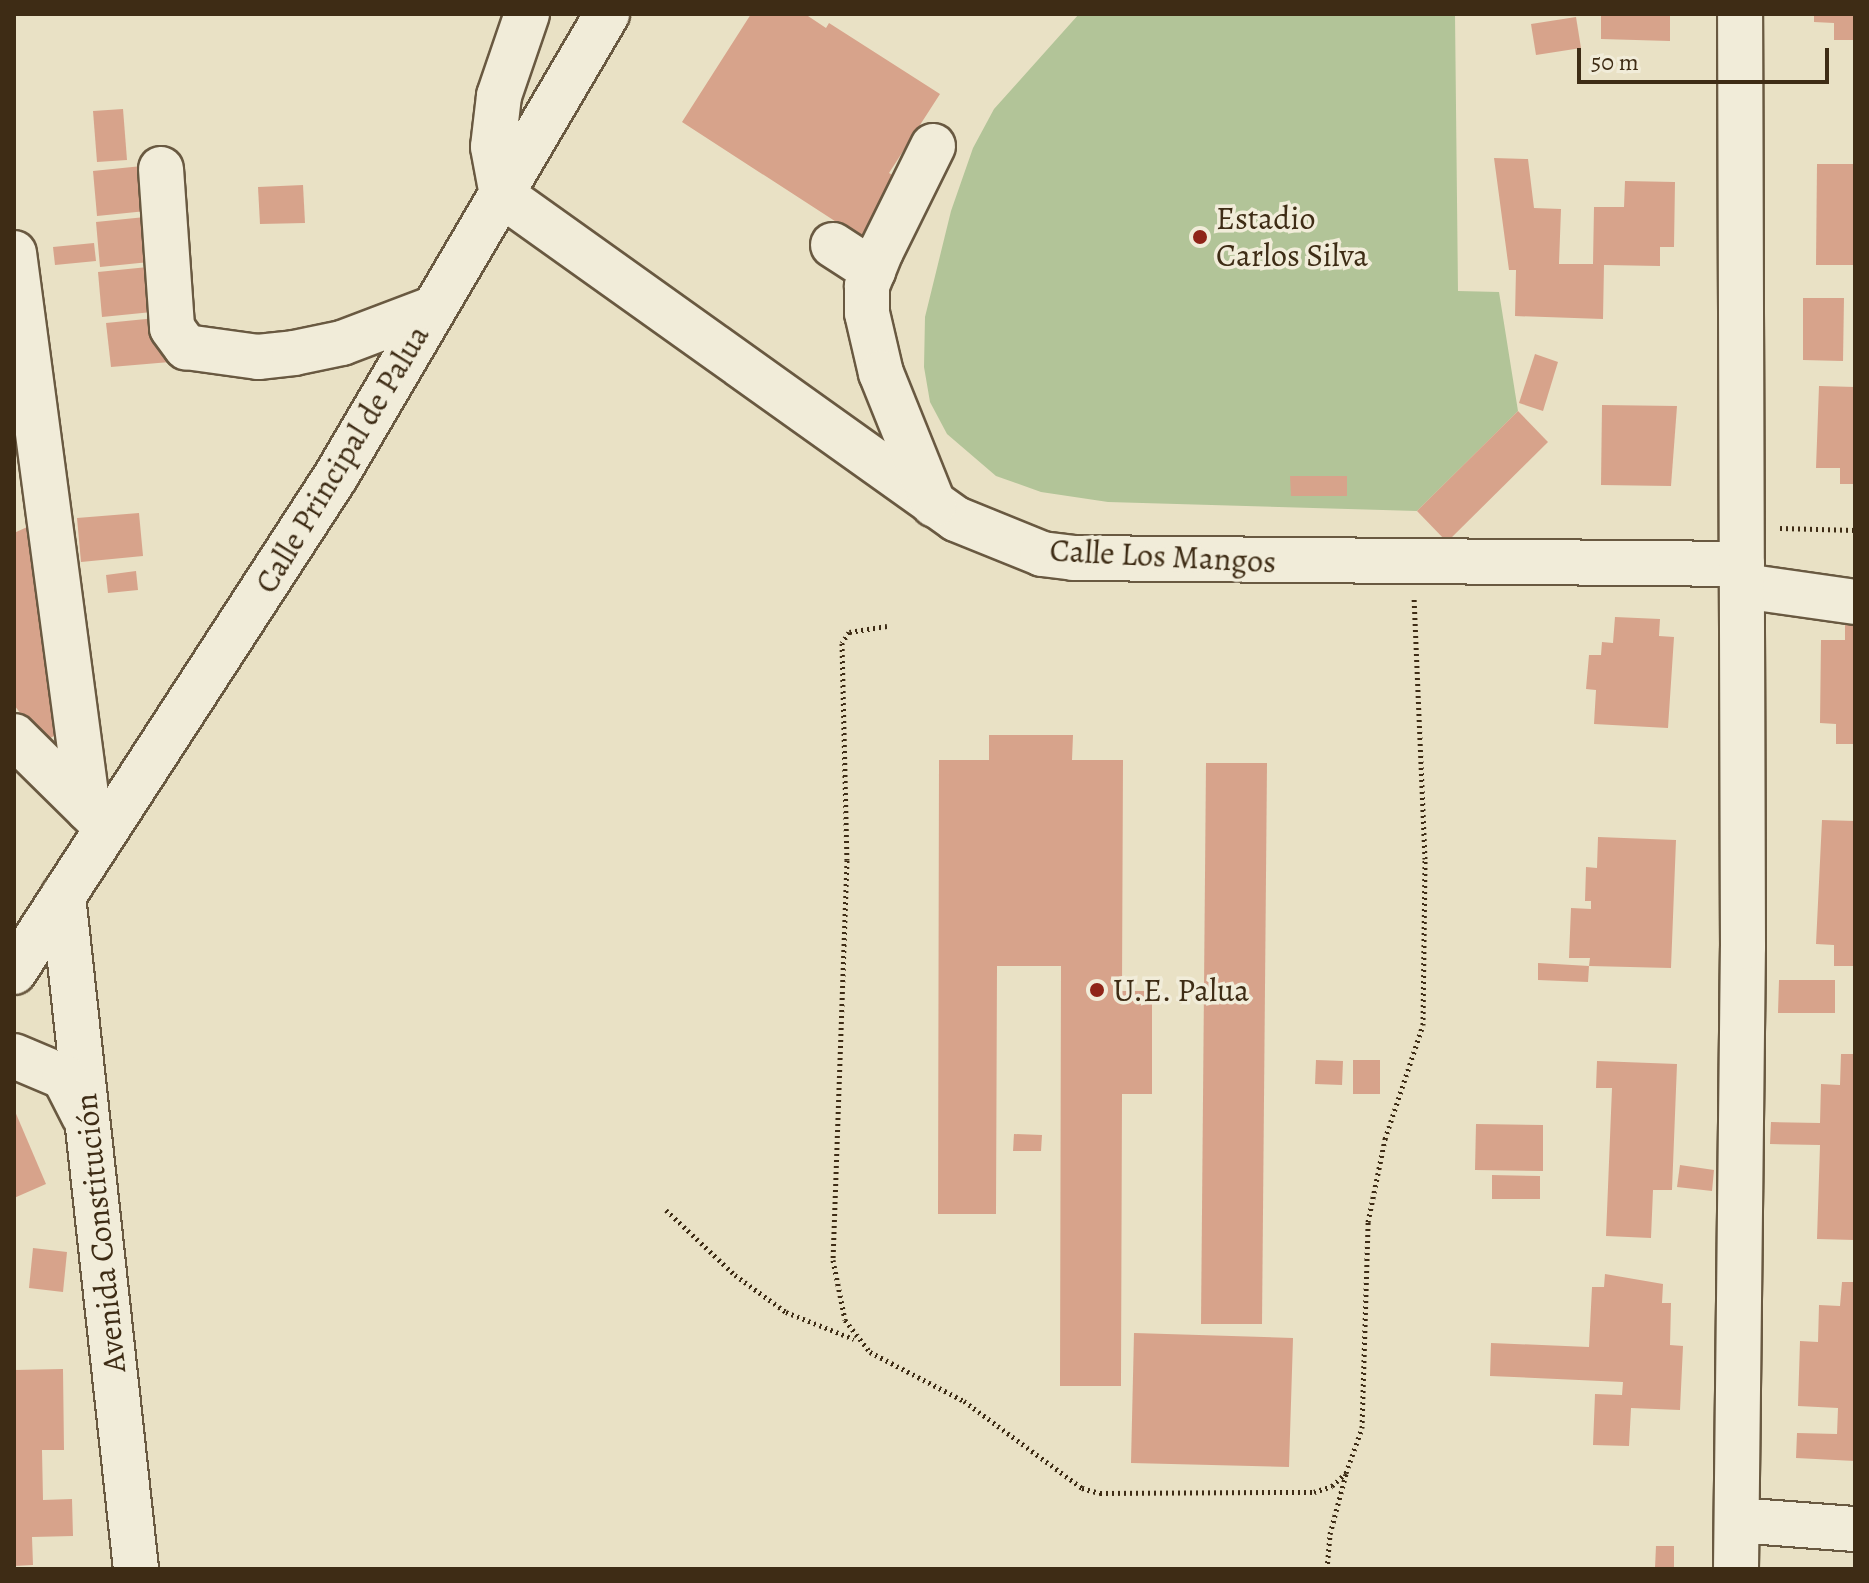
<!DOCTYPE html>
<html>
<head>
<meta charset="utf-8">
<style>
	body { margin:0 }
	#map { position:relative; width:1869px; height:1583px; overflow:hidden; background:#e9e1c5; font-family:Alegreya,serif }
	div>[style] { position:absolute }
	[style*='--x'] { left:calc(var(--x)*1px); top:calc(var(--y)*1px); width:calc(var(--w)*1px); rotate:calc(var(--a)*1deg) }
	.green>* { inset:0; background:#b2c498 }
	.building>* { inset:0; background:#d7a38b }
	.path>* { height:5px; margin-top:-2.5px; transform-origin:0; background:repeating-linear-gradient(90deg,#3e2c15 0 2px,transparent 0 6px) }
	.roads { filter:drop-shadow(2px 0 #695941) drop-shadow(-2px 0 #695941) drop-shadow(0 2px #695941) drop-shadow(0 -2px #695941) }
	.minor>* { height:44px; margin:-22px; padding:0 22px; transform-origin:22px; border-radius:22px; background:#f1ecd9 }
	.dots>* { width:22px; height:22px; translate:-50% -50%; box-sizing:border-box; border:4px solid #f1ecd9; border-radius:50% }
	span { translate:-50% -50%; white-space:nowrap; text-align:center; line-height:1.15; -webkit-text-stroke:7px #f1ecd9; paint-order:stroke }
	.poi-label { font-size:32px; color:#3e2c15 }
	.left { translate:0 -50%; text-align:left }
	.street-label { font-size:32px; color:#3e2c15 }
	.frame { position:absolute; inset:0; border:16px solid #3e2c15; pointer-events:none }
	.scale { position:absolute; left:1577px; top:48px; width:252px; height:36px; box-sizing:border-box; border:4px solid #3e2c15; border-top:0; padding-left:10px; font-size:24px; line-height:28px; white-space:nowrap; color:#3e2c15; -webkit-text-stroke:6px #f1ecd9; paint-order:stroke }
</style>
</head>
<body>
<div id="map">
	<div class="green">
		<div style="clip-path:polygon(1079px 14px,1455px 14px,1458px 291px,1499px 292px,1518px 411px,1417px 511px,1108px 502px,1041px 492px,996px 476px,947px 434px,930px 402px,924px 367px,925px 317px,951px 211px,973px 148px,994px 109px)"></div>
	</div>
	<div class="building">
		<div style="clip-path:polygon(751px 14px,805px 14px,826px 28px,829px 23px,940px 94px,889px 173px,899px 179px,861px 238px,682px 122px)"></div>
		<div style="clip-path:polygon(1601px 14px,1670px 14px,1670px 41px,1601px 39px)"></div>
		<div style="clip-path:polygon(1814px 14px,1855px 14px,1855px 40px,1834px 40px,1834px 23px,1814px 22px)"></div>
		<div style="clip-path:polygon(1576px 17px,1581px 48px,1536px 55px,1531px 24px)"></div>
		<div style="clip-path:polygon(123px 109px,127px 160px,97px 162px,93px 111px)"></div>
		<div style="clip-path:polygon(1494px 158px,1528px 159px,1534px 208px,1561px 209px,1559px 264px,1593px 264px,1594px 207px,1624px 207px,1625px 181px,1675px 182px,1674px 247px,1660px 247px,1660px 266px,1604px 265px,1603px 319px,1515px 316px,1516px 270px,1509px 270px)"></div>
		<div style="clip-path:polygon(1817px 164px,1855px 164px,1855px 265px,1816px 265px)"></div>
		<div style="clip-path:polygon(152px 165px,156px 210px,97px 216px,93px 171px)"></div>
		<div style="clip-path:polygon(303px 185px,305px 223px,260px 224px,258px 187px)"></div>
		<div style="clip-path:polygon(155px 216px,159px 261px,100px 267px,96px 222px)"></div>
		<div style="clip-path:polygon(94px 243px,96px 261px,55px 265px,53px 247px)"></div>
		<div style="clip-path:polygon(158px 266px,162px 311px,102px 317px,98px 272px)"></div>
		<div style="clip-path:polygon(1803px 298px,1844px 298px,1843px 361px,1803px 360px)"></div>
		<div style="clip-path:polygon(166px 317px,170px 362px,111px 367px,106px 323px)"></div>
		<div style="clip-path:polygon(1535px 354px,1558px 362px,1543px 411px,1519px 403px)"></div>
		<div style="clip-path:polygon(1819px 386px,1855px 387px,1855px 484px,1840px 484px,1840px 468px,1816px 468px)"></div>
		<div style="clip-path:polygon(1602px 405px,1677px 406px,1671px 486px,1601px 485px)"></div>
		<div style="clip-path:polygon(1518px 411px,1548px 442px,1447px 542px,1417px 511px)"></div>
		<div style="clip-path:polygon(1290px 476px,1347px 476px,1347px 496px,1291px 496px)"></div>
		<div style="clip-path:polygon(139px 513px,143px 556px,81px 562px,77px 518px)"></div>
		<div style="clip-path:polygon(36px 523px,65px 730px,43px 742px,14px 705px,14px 533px)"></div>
		<div style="clip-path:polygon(136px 571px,138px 590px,108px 593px,106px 575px)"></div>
		<div style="clip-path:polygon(1845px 615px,1855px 615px,1855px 744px,1836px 744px,1836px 724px,1820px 723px,1821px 640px,1845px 640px)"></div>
		<div style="clip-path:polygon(1615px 617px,1660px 619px,1659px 636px,1674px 637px,1668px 728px,1594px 724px,1596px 690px,1586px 689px,1589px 655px,1601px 655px,1602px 642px,1613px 643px)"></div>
		<div style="clip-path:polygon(989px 735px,1073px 735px,1072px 760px,1123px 760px,1122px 991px,1152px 991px,1152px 1094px,1122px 1094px,1121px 1386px,1060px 1386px,1061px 966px,997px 966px,996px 1214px,938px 1214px,939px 760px,989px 760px)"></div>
		<div style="clip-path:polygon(1206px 763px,1267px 763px,1262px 1324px,1201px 1324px)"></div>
		<div style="clip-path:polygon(1822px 820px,1855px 821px,1855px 966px,1834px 966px,1834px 945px,1816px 944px)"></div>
		<div style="clip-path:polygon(1598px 837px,1676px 840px,1671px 968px,1589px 966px,1590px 958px,1569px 958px,1571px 908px,1591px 909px,1591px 901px,1585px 901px,1586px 867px,1597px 868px)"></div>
		<div style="clip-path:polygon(1538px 963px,1589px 966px,1588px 982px,1538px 980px)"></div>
		<div style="clip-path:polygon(1779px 980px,1835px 980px,1835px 1013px,1778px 1013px)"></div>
		<div style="clip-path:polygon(1841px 1054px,1855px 1054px,1855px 1240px,1817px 1239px,1820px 1145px,1770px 1144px,1771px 1122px,1820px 1123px,1821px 1084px,1840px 1085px)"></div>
		<div style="clip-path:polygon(1316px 1060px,1343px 1061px,1342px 1085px,1315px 1084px)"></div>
		<div style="clip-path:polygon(1353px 1060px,1380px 1060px,1380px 1094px,1353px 1094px)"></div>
		<div style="clip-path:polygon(1597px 1061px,1677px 1064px,1672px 1190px,1653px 1190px,1651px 1238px,1606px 1236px,1612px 1088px,1596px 1088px)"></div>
		<div style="clip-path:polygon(14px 1109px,46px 1184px,14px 1198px)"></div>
		<div style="clip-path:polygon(1476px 1124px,1543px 1125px,1543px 1171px,1475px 1170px)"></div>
		<div style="clip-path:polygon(1014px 1134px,1042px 1135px,1041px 1151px,1013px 1151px)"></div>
		<div style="clip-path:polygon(1680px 1165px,1714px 1170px,1712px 1191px,1677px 1187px)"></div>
		<div style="clip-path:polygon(1492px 1175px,1540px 1176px,1540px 1199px,1492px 1199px)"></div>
		<div style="clip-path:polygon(33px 1248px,67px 1252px,63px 1292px,29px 1288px)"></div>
		<div style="clip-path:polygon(1605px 1274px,1663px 1284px,1662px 1303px,1671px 1303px,1670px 1345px,1683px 1346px,1680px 1410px,1631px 1408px,1629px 1446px,1593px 1445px,1595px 1394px,1622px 1395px,1623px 1382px,1490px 1376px,1491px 1343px,1589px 1347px,1592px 1287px,1604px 1287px)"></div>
		<div style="clip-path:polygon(1842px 1282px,1855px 1282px,1855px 1461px,1796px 1458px,1797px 1433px,1837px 1434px,1838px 1408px,1798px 1406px,1800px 1341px,1818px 1342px,1819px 1305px,1840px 1306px)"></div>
		<div style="clip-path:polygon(1134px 1333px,1293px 1338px,1289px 1467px,1131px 1463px)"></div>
		<div style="clip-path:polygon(63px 1369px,64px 1450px,42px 1450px,43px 1500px,72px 1499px,73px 1536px,32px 1537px,33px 1565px,14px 1566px,14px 1370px)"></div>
		<div style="clip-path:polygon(1656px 1546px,1674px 1546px,1674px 1568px,1655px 1568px)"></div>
	</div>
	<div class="path">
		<div style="--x:1780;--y:528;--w:75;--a:1.5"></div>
		<div style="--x:887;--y:626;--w:38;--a:171"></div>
		<div style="--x:849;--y:632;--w:13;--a:122"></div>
		<div style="--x:842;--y:643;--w:217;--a:88.7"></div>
		<div style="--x:847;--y:860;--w:400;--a:92"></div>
		<div style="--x:833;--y:1260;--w:61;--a:78.7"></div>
		<div style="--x:845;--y:1320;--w:41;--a:52"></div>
		<div style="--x:870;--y:1352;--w:106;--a:27.5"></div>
		<div style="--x:964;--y:1401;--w:147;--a:36.4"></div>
		<div style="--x:1082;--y:1488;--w:19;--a:16"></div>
		<div style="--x:1100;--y:1493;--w:214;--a:-0.3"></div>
		<div style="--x:1314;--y:1492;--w:19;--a:-18"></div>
		<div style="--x:1332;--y:1486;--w:19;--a:-43"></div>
		<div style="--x:1346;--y:1473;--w:48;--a:-70.4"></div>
		<div style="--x:1362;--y:1428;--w:206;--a:-88.3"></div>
		<div style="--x:1368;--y:1222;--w:85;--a:-78.4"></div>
		<div style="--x:1385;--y:1139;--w:120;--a:-71.6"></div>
		<div style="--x:1423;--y:1025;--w:166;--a:-89.3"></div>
		<div style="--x:1425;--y:859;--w:262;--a:-92.4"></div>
		<div style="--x:666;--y:1210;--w:95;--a:43.3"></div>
		<div style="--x:735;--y:1275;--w:63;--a:36"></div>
		<div style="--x:786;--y:1312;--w:73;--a:21.7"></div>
		<div style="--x:1327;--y:1569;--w:35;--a:-85"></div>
		<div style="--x:1330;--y:1534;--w:62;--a:-75.1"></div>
	</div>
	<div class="roads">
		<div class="minor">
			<div style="--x:527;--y:14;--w:87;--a:108.9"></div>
			<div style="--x:499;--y:96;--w:51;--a:96.7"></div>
			<div style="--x:493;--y:147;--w:49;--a:79.4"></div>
			<div style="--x:502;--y:195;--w:558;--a:35.51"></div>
			<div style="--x:956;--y:519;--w:93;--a:22.1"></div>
			<div style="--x:1042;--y:554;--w:31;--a:7"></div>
			<div style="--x:1073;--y:558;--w:669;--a:0.51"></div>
			<div style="--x:933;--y:146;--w:117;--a:116.3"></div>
			<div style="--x:881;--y:251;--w:38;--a:112"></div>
			<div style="--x:867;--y:286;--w:27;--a:90"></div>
			<div style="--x:867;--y:313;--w:62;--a:76.9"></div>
			<div style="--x:881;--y:373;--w:142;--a:68.1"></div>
			<div style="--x:161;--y:169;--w:159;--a:86"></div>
			<div style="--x:172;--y:328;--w:24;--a:54"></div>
			<div style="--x:186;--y:347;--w:73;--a:7.9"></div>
			<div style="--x:258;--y:357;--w:36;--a:-6"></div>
			<div style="--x:294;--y:353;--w:49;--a:-11.8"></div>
			<div style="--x:342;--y:343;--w:98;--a:-20.8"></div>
			<div style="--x:833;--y:245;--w:48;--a:33"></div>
			<div style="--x:14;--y:253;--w:561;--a:82.42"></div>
			<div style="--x:1743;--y:586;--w:113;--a:8.1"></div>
			<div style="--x:14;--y:736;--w:114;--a:44.6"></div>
			<div style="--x:63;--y:896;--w:677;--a:83.81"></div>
			<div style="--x:14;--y:972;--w:591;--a:-57.01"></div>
			<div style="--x:336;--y:476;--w:536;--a:-59.6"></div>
			<div style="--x:14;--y:1056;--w:54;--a:22.8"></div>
			<div style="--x:64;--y:1077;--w:44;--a:62.9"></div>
			<div style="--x:1737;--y:1520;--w:118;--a:4.4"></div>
			<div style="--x:1736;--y:1569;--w:622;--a:-89.36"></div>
			<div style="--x:1743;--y:947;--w:933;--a:-90.18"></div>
		</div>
	</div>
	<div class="dots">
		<div style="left:1200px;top:237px;background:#8f2418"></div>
		<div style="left:1097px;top:990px;background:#8f2418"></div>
	</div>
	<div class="poi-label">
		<span class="left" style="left:1216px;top:237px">Estadio<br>Carlos Silva</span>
		<span class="left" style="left:1113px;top:990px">U.E. Palua</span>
	</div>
	<div class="street-label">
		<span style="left:342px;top:459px;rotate:-59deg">Calle Principal de Palua</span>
		<span style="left:1163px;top:556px;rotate:3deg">Calle Los Mangos</span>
		<span style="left:100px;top:1233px;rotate:-96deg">Avenida Constitución</span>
	</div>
	<div class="frame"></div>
	<div class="scale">50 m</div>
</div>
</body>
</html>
